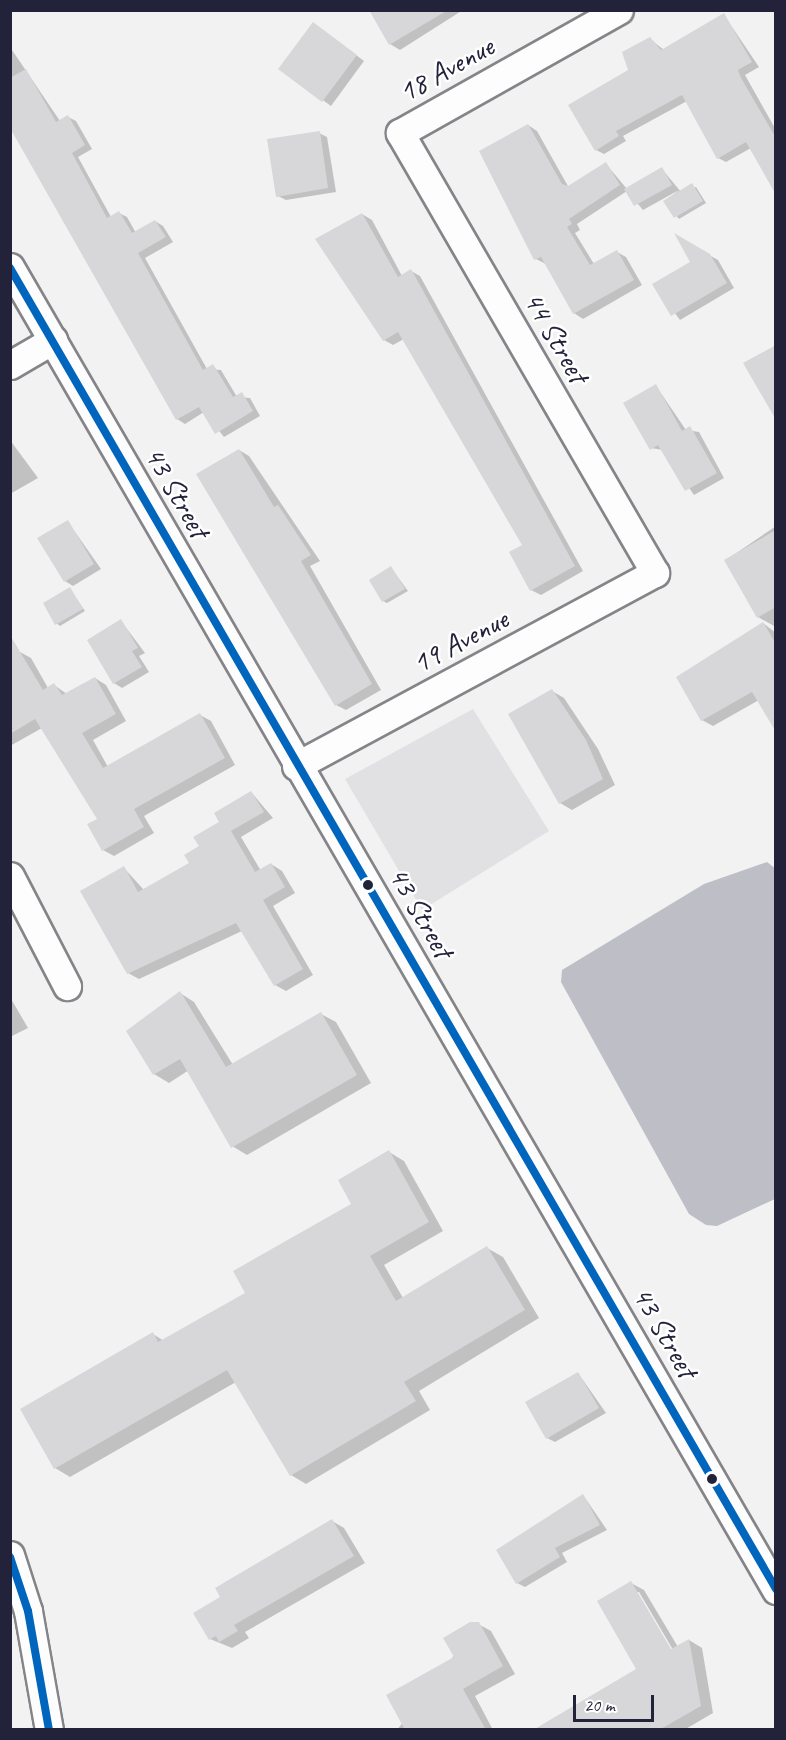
<!DOCTYPE html>
<html>
<head>
<meta charset="utf-8">
<style>
	body { margin:0 }
	#map { position:relative; width:786px; height:1740px; overflow:hidden; background:#f2f2f3; font-family:Caveat,sans-serif }
	div>[style] { position:absolute }
	[style*='--x'] { left:calc(var(--x)*1px); top:calc(var(--y)*1px); width:calc(var(--w)*1px); rotate:calc(var(--a)*1deg) }
	.green>* { inset:0; background:#e1e1e4 }
	.water>* { inset:0; background:#bebec6 }
	.shadow>* { inset:0; background:#0003 }
	.building>* { inset:0; background:#d7d7d9 }
	.roads { filter:drop-shadow(2px 0 #848489) drop-shadow(-2px 0 #848489) drop-shadow(0 2px #848489) drop-shadow(0 -2px #848489) }
	.minor>* { height:27px; margin:-13.5px; padding:0 13.5px; transform-origin:13.5px; border-radius:13.5px; background:#fdfdfd }
	.bus-1>* { height:8px; margin:-4px; padding:0 4px; transform-origin:4px; border-radius:4px; background:#0065bd }
	.dots>* { width:16px; height:16px; translate:-50% -50%; box-sizing:border-box; border:3px solid #fff; border-radius:50% }
	span { translate:-50% -50%; white-space:nowrap; text-align:center; line-height:1.15; -webkit-text-stroke:5px #fff; paint-order:stroke }
	.street-label { font-size:30px; color:#22223b }
	.frame { position:absolute; inset:0; border:12px solid #22223b; pointer-events:none }
	.scale { position:absolute; left:573px; top:1695px; width:81px; height:27px; box-sizing:border-box; border:3px solid #22223b; border-top:0; padding-left:8px; font-size:18px; line-height:21px; white-space:nowrap; color:#22223b; -webkit-text-stroke:4px #fff; paint-order:stroke }
</style>
</head>
<body>
<div id="map">
	<div class="green">
		<div style="clip-path:polygon(473px 709px,549px 831px,422px 910px,345px 779px)"></div>
	</div>
	<div class="water">
		<div style="clip-path:polygon(767px 862px,776px 869px,775px 1199px,717px 1226px,706px 1225px,689px 1214px,561px 982px,562px 970px,704px 884px)"></div>
	</div>
	<div class="shadow">
		<div style="clip-path:polygon(370px 10px,463px 10px,400px 50px,390px 44px)"></div>
		<div style="clip-path:polygon(724px 15px,759px 67px,745px 75px,776px 130px,776px 192px,751px 148px,726px 162px,718px 158px,687px 101px,623px 136px,626px 141px,604px 154px,596px 150px,650px 39px,664px 50px)"></div>
		<div style="clip-path:polygon(321px 29px,364px 61px,331px 106px,280px 69px)"></div>
		<div style="clip-path:polygon(10px 47px,60px 121px,68px 117px,76px 121px,92px 149px,78px 157px,111px 217px,119px 213px,127px 217px,136px 233px,155px 221px,163px 226px,173px 242px,145px 258px,207px 369px,221px 370px,237px 397px,250px 398px,260px 416px,224px 437px,204px 412px,185px 424px,177px 419px,10px 125px)"></div>
		<div style="clip-path:polygon(528px 125px,537px 131px,569px 188px,606px 164px,627px 189px,662px 169px,681px 192px,696px 187px,706px 203px,679px 219px,665px 201px,679px 190px,643px 210px,627px 191px,577px 224px,580px 230px,575px 233px,594px 264px,617px 252px,626px 257px,642px 285px,583px 319px,574px 313px,546px 264px,536px 259px,481px 152px)"></div>
		<div style="clip-path:polygon(319px 133px,327px 137px,336px 192px,286px 200px,278px 196px)"></div>
		<div style="clip-path:polygon(362px 214px,372px 220px,402px 276px,411px 271px,420px 276px,583px 571px,541px 595px,531px 590px,524px 545px,404px 339px,393px 345px,384px 340px)"></div>
		<div style="clip-path:polygon(677px 237px,718px 260px,734px 288px,680px 320px,654px 285px,692px 263px)"></div>
		<div style="clip-path:polygon(656px 386px,686px 430px,699px 432px,724px 478px,694px 495px,663px 450px,651px 448px)"></div>
		<div style="clip-path:polygon(10px 440px,38px 478px,10px 494px)"></div>
		<div style="clip-path:polygon(239px 450px,249px 456px,320px 561px,310px 566px,381px 690px,346px 710px,336px 705px)"></div>
		<div style="clip-path:polygon(68px 522px,101px 569px,73px 586px,65px 581px)"></div>
		<div style="clip-path:polygon(776px 526px,776px 625px,774px 626px,758px 617px,726px 560px)"></div>
		<div style="clip-path:polygon(391px 568px,408px 591px,387px 603px,383px 601px)"></div>
		<div style="clip-path:polygon(70px 589px,85px 611px,60px 626px,56px 623px)"></div>
		<div style="clip-path:polygon(121px 621px,145px 653px,139px 656px,149px 672px,122px 688px,114px 683px)"></div>
		<div style="clip-path:polygon(763px 623px,776px 633px,776px 729px,759px 700px,713px 726px,702px 720px)"></div>
		<div style="clip-path:polygon(20px 652px,31px 658px,48px 688px,54px 685px,67px 694px,95px 678px,106px 685px,126px 721px,93px 740px,108px 767px,200px 715px,211px 721px,235px 765px,144px 816px,154px 833px,114px 856px,103px 850px,99px 819px,42px 728px,10px 746px,10px 657px)"></div>
		<div style="clip-path:polygon(552px 691px,564px 698px,598px 749px,615px 785px,572px 810px,560px 803px)"></div>
		<div style="clip-path:polygon(251px 792px,273px 818px,241px 837px,261px 871px,271px 864px,282px 871px,295px 893px,273px 906px,313px 975px,286px 991px,275px 985px,242px 931px,139px 979px,128px 973px,124px 868px,144px 890px,191px 864px)"></div>
		<div style="clip-path:polygon(180px 993px,194px 1002px,233px 1065px,321px 1014px,336px 1022px,371px 1083px,247px 1155px,232px 1146px,189px 1070px,169px 1083px,154px 1074px,128px 1031px)"></div>
		<div style="clip-path:polygon(10px 997px,28px 1028px,10px 1037px)"></div>
		<div style="clip-path:polygon(389px 1152px,404px 1161px,443px 1231px,384px 1265px,403px 1298px,487px 1248px,503px 1257px,539px 1318px,419px 1391px,430px 1410px,306px 1484px,291px 1475px,236px 1382px,70px 1477px,55px 1468px,153px 1334px,164px 1341px,247px 1293px,353px 1204px)"></div>
		<div style="clip-path:polygon(578px 1373px,606px 1413px,555px 1442px,547px 1438px)"></div>
		<div style="clip-path:polygon(583px 1495px,607px 1530px,562px 1553px,567px 1562px,525px 1587px,517px 1583px)"></div>
		<div style="clip-path:polygon(332px 1521px,344px 1528px,365px 1563px,245px 1632px,249px 1638px,232px 1648px,210px 1639px,222px 1598px)"></div>
		<div style="clip-path:polygon(evenodd,631px 1583px,644px 1590px,678px 1647px,689px 1640px,702px 1648px,713px 1713px,684px 1730px,536px 1730px,639px 1670px,631px 1583px,635px 1592px,639px 1592px,676px 1655px,674px 1656px,635px 1592px)"></div>
		<div style="clip-path:polygon(478px 1624px,491px 1631px,515px 1674px,475px 1696px,493px 1730px,397px 1730px)"></div>
	</div>
	<div class="building">
		<div style="clip-path:polygon(369px 10px,448px 10px,389px 45px)"></div>
		<div style="clip-path:polygon(724px 13px,752px 62px,738px 70px,741px 78px,776px 138px,776px 195px,746px 142px,717px 159px,682px 95px,616px 131px,619px 136px,595px 151px,568px 105px,628px 70px,622px 52px,650px 37px,661px 50px)"></div>
		<div style="clip-path:polygon(313px 22px,357px 55px,322px 102px,278px 69px)"></div>
		<div style="clip-path:polygon(26px 69px,56px 122px,68px 115px,85px 145px,72px 153px,107px 218px,119px 211px,132px 233px,155px 220px,166px 237px,138px 253px,203px 370px,213px 364px,233px 397px,242px 392px,253px 411px,215px 434px,199px 407px,176px 420px,10px 128px,10px 78px)"></div>
		<div style="clip-path:polygon(528px 124px,562px 184px,568px 186px,606px 162px,620px 185px,569px 219px,572px 224px,567px 227px,590px 265px,617px 250px,634px 280px,573px 314px,541px 257px,534px 260px,479px 151px)"></div>
		<div style="clip-path:polygon(320px 131px,328px 188px,276px 197px,267px 139px)"></div>
		<div style="clip-path:polygon(662px 167px,672px 185px,634px 206px,624px 189px)"></div>
		<div style="clip-path:polygon(692px 183px,703px 201px,674px 218px,663px 201px)"></div>
		<div style="clip-path:polygon(362px 213px,398px 277px,411px 269px,575px 566px,530px 591px,509px 552px,522px 545px,398px 332px,383px 341px,315px 239px)"></div>
		<div style="clip-path:polygon(674px 233px,710px 254px,727px 283px,671px 316px,652px 284px,690px 262px)"></div>
		<div style="clip-path:polygon(776px 345px,776px 420px,743px 363px)"></div>
		<div style="clip-path:polygon(656px 384px,682px 431px,690px 426px,717px 473px,685px 491px,658px 445px,650px 450px,623px 403px)"></div>
		<div style="clip-path:polygon(239px 449px,274px 507px,278px 505px,311px 555px,301px 561px,372px 684px,335px 706px,196px 474px)"></div>
		<div style="clip-path:polygon(68px 520px,94px 564px,64px 582px,37px 538px)"></div>
		<div style="clip-path:polygon(776px 530px,776px 607px,757px 618px,724px 560px)"></div>
		<div style="clip-path:polygon(391px 566px,405px 589px,382px 602px,369px 580px)"></div>
		<div style="clip-path:polygon(70px 587px,83px 609px,55px 625px,43px 603px)"></div>
		<div style="clip-path:polygon(121px 619px,138px 648px,132px 651px,142px 667px,113px 684px,87px 640px)"></div>
		<div style="clip-path:polygon(763px 622px,776px 644px,776px 732px,752px 692px,701px 721px,676px 677px)"></div>
		<div style="clip-path:polygon(10px 635px,43px 690px,54px 683px,62px 695px,95px 677px,116px 714px,82px 733px,103px 768px,200px 713px,225px 758px,134px 809px,144px 827px,102px 851px,87px 824px,97px 819px,35px 719px,10px 734px)"></div>
		<div style="clip-path:polygon(552px 689px,586px 740px,603px 779px,559px 804px,508px 714px)"></div>
		<div style="clip-path:polygon(251px 791px,264px 812px,231px 831px,255px 872px,271px 863px,285px 887px,263px 900px,303px 969px,274px 986px,236px 923px,127px 974px,80px 891px,124px 866px,138px 892px,189px 863px,184px 855px,199px 846px,193px 837px,219px 822px,214px 813px)"></div>
		<div style="clip-path:polygon(180px 991px,226px 1067px,321px 1012px,357px 1075px,231px 1148px,180px 1059px,153px 1075px,126px 1031px)"></div>
		<div style="clip-path:polygon(389px 1150px,429px 1222px,370px 1256px,396px 1301px,487px 1246px,525px 1310px,404px 1382px,416px 1401px,290px 1476px,227px 1370px,54px 1469px,20px 1409px,153px 1332px,158px 1342px,245px 1293px,233px 1271px,351px 1204px,338px 1180px)"></div>
		<div style="clip-path:polygon(578px 1372px,599px 1408px,546px 1439px,525px 1402px)"></div>
		<div style="clip-path:polygon(583px 1494px,600px 1525px,555px 1548px,560px 1557px,516px 1584px,496px 1550px)"></div>
		<div style="clip-path:polygon(332px 1519px,354px 1556px,234px 1625px,238px 1631px,219px 1642px,216px 1636px,209px 1640px,193px 1613px,220px 1597px,215px 1588px)"></div>
		<div style="clip-path:polygon(631px 1581px,671px 1649px,689px 1639px,701px 1706px,659px 1730px,533px 1730px,636px 1669px,597px 1601px)"></div>
		<div style="clip-path:polygon(470px 1622px,479px 1622px,503px 1666px,463px 1689px,486px 1730px,405px 1730px,386px 1695px,454px 1657px,443px 1638px)"></div>
	</div>
	<div class="roads">
		<div class="minor">
			<div style="--x:10;--y:267;--w:1529;--a:59.93"></div>
			<div style="--x:10;--y:365;--w:50;--a:-30.2"></div>
			<div style="--x:296;--y:766;--w:408;--a:-28.3"></div>
			<div style="--x:655;--y:573;--w:509;--a:-120.09"></div>
			<div style="--x:400;--y:133;--w:251;--a:-29.3"></div>
			<div style="--x:10;--y:876;--w:124;--a:62.6"></div>
			<div style="--x:10;--y:1555;--w:59;--a:72.2"></div>
			<div style="--x:28;--y:1611;--w:121;--a:80"></div>
		</div>
	</div>
	<div class="bus-1">
		<div style="--x:10;--y:268;--w:1527;--a:59.89"></div>
		<div style="--x:10;--y:1557;--w:57;--a:71.6"></div>
		<div style="--x:28;--y:1611;--w:121;--a:80"></div>
	</div>
	<div class="dots">
		<div style="left:368px;top:885px;background:#22223b"></div>
		<div style="left:712px;top:1479px;background:#22223b"></div>
	</div>
	<div class="street-label">
		<span style="left:446px;top:69px;rotate:-29deg">18 Avenue</span>
		<span style="left:556px;top:337px;rotate:60deg">44 Street</span>
		<span style="left:177px;top:492px;rotate:60deg">43 Street</span>
		<span style="left:460px;top:641px;rotate:-28deg">19 Avenue</span>
		<span style="left:421px;top:912px;rotate:60deg">43 Street</span>
		<span style="left:665px;top:1332px;rotate:60deg">43 Street</span>
	</div>
	<div class="frame"></div>
	<div class="scale">20 m</div>
</div>
</body>
</html>
